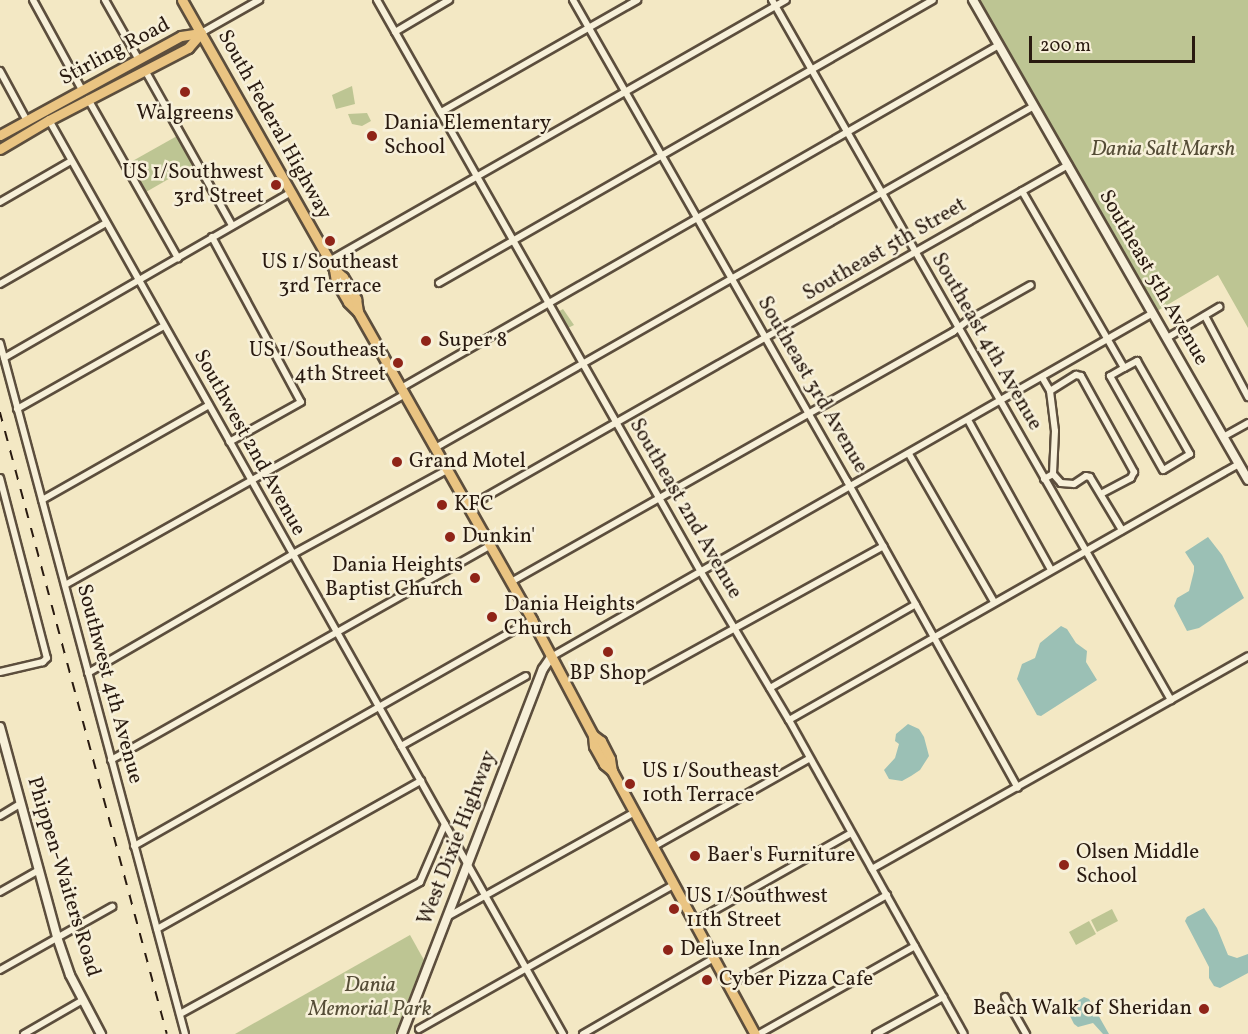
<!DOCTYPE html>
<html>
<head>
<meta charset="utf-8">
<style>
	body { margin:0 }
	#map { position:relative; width:1248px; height:1034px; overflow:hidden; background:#f3e8c4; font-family:Vollkorn,serif }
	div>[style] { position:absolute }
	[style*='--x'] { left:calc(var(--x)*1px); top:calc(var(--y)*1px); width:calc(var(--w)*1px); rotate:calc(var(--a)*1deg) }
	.green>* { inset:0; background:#bdc593 }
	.water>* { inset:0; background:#9bc0b5 }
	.roads { filter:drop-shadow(2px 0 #5c4e3d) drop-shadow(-2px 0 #5c4e3d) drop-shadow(0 2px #5c4e3d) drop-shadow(0 -2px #5c4e3d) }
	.street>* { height:6px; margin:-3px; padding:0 3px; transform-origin:3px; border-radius:3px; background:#f7f0d9 }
	.secondary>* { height:8px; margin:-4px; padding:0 4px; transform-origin:4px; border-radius:4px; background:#f7f0d9 }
	.primary>* { height:9px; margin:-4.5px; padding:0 4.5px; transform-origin:4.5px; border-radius:4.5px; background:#eac482 }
	.rail>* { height:1.5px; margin-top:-0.75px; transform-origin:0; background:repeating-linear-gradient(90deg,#291a10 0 10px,transparent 0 20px) }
	.dots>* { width:16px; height:16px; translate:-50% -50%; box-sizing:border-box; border:3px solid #f7f0d9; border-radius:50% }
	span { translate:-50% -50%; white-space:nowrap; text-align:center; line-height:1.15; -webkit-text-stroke:5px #f7f0d9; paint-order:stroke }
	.street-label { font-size:21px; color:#291a10 }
	.poi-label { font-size:21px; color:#291a10 }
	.left { translate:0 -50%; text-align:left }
	.right { translate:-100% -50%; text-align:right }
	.park-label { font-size:21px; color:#554d37; font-style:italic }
	.scale { position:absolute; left:1029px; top:36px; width:166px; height:27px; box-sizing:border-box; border:3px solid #291a10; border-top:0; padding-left:8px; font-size:18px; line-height:21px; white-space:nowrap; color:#291a10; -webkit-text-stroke:4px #f7f0d9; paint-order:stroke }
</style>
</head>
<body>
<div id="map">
	<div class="green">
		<div style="clip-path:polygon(977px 0,1248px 0,1248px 328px,1218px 275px,1157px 311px)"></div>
		<div style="clip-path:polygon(352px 86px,355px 104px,336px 109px,332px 95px)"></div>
		<div style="clip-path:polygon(367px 113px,371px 121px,362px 126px,352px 124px,348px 114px)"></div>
		<div style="clip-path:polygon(177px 136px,193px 165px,146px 192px,129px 163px)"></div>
		<div style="clip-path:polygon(563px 309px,574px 325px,566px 329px,556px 313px)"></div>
		<div style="clip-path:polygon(1112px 909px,1118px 921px,1097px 932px,1091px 920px)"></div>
		<div style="clip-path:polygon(1089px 921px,1096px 934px,1076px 945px,1069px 932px)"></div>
		<div style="clip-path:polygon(410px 935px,424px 960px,395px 1034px,235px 1034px)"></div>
	</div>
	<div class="water">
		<div style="clip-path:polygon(1208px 537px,1222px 555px,1244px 598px,1199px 628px,1187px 631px,1174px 606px,1177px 598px,1189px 591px,1194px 571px,1194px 566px,1185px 552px)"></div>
		<div style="clip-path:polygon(1061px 626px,1067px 629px,1076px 643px,1087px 651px,1086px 662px,1097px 680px,1041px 716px,1037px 715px,1017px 679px,1022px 664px,1035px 658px,1040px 643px)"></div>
		<div style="clip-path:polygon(908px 724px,919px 729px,924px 737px,929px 756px,920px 770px,911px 776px,902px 781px,889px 779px,884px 770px,895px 758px,899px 744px,895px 741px,896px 734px)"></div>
		<div style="clip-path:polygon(1204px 908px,1217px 928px,1228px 955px,1237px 958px,1248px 954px,1248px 973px,1220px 988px,1214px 986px,1209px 978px,1209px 967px,1185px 921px,1187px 917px)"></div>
		<div style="clip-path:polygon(1084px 997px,1089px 999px,1109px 1034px,1103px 1034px,1093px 1023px,1078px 1027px,1074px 1024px,1066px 1008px)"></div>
	</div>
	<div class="roads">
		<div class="street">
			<div style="--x:33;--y:0;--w:102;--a:61.4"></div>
			<div style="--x:105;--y:0;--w:69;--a:60.5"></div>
			<div style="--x:377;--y:0;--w:657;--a:60.47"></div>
			<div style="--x:701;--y:572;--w:172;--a:59.3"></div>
			<div style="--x:789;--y:720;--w:359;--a:60.9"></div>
			<div style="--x:573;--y:0;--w:554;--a:60.33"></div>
			<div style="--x:847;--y:481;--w:351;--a:60.9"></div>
			<div style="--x:772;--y:0;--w:806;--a:60.32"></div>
			<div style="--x:395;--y:32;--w:63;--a:-30.7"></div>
			<div style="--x:201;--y:33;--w:67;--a:-29.6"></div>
			<div style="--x:0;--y:71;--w:55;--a:61.6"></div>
			<div style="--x:146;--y:72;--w:176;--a:60.7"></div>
			<div style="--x:88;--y:99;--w:183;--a:60.5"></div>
			<div style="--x:441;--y:112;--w:226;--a:-29.7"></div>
			<div style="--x:49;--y:120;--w:1049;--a:60.65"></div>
			<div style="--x:1022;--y:191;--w:204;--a:60"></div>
			<div style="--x:1124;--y:368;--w:15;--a:-28"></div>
			<div style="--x:1137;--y:361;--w:107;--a:60.3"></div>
			<div style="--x:1190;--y:454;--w:31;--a:149"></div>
			<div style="--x:1163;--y:470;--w:108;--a:-119.4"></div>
			<div style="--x:1110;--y:376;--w:16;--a:-30"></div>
			<div style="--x:0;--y:202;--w:82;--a:-30"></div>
			<div style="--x:212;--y:237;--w:187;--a:61.7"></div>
			<div style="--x:301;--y:402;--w:82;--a:150.9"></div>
			<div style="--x:329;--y:261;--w:526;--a:-29.73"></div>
			<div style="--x:439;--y:283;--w:569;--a:-29.81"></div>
			<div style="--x:0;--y:284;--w:122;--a:-29.9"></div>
			<div style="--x:1205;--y:316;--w:92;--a:62"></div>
			<div style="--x:1167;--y:338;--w:61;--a:-30.8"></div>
			<div style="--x:0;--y:343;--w:715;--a:75.01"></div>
			<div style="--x:4;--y:358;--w:332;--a:-30"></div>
			<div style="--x:1042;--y:377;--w:16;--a:60"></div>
			<div style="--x:1050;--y:391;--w:40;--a:82.9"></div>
			<div style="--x:1055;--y:431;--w:43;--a:92.7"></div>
			<div style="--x:401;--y:388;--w:689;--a:-29.84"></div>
			<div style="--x:1050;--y:391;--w:31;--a:-32"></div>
			<div style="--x:1076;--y:375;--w:5;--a:11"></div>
			<div style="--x:1081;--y:376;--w:110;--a:61.1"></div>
			<div style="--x:1134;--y:472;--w:7;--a:117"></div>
			<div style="--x:1131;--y:478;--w:34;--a:152"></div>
			<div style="--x:17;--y:409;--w:169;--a:-29.5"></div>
			<div style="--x:968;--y:420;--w:171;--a:61"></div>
			<div style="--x:1223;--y:437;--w:29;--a:-29"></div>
			<div style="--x:435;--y:448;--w:690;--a:-29.72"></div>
			<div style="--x:909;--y:454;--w:171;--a:60.1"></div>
			<div style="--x:0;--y:478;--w:186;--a:75.4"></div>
			<div style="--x:47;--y:658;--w:6;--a:135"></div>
			<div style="--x:43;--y:662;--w:44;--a:166.9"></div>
			<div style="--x:1044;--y:479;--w:10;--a:-29"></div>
			<div style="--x:1053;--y:474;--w:12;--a:48"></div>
			<div style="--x:1061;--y:483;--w:13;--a:4"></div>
			<div style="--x:1074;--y:484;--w:14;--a:-34"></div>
			<div style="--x:1086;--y:476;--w:4;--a:14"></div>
			<div style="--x:1090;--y:477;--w:62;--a:58.9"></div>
			<div style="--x:42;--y:500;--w:192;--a:-29.6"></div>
			<div style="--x:468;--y:507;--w:691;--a:-29.68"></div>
			<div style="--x:511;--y:582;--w:508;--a:-29.49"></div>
			<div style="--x:953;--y:332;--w:18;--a:-38"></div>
			<div style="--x:967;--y:321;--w:73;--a:-29.4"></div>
			<div style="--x:65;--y:585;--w:390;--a:-29.3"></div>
			<div style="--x:551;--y:657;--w:693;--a:-29.74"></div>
			<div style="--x:88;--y:673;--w:237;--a:-30.1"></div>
			<div style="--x:293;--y:554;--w:175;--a:-28.6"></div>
			<div style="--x:641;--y:680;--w:277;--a:-28.9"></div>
			<div style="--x:770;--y:688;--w:168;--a:-29.9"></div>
			<div style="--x:789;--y:720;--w:518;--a:-29.64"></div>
			<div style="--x:401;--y:746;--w:143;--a:-29.2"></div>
			<div style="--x:111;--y:760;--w:435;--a:-29.5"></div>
			<div style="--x:0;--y:816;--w:23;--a:-31"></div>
			<div style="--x:134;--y:846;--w:458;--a:-29.6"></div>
			<div style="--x:653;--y:847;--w:180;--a:-29.5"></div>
			<div style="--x:872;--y:869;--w:432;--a:-29.5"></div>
			<div style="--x:0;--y:892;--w:45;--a:-29.4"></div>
			<div style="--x:447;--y:917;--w:215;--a:-29.2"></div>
			<div style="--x:694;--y:922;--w:180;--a:-29.5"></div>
			<div style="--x:157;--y:929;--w:303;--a:-29.3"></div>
			<div style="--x:0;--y:970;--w:129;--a:-29.4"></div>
			<div style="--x:729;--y:985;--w:182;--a:-29.7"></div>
			<div style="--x:1005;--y:997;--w:43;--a:60.4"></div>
			<div style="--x:180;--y:1014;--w:274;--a:-28.8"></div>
			<div style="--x:420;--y:882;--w:63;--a:-66.7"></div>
			<div style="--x:419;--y:1029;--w:293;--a:-29.5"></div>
			<div style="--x:24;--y:1034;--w:68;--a:-30"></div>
			<div style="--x:583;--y:1034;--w:151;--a:-30.1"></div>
			<div style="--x:759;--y:1034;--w:179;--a:-29.4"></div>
			<div style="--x:876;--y:1034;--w:77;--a:-28.9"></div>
		</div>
		<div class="secondary">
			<div style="--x:973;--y:0;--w:553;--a:60.19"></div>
			<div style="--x:0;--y:727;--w:218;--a:74.8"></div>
			<div style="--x:57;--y:937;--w:40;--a:71.1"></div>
			<div style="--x:70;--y:975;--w:67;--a:62.3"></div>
			<div style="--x:402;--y:1034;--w:391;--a:-68.9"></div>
			<div style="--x:543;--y:669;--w:14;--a:-56"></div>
		</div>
		<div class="primary">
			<div style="--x:182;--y:0;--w:309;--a:60.5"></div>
			<div style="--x:334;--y:269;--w:12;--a:81"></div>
			<div style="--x:336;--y:281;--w:24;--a:60"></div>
			<div style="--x:348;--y:302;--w:14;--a:45"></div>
			<div style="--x:358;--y:312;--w:354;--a:60.5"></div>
			<div style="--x:532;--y:620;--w:130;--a:62.1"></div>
			<div style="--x:593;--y:735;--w:10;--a:37"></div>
			<div style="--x:601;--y:741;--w:20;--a:63"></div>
			<div style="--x:610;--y:759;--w:12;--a:81"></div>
			<div style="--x:612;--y:771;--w:299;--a:61.5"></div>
			<div style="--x:0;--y:135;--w:206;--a:-28.7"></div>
			<div style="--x:181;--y:36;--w:20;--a:-9"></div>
			<div style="--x:0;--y:149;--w:57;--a:-30.6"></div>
			<div style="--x:49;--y:120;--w:157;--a:-27.4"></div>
			<div style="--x:188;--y:48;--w:20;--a:-49"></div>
			<div style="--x:334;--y:269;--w:12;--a:42"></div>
			<div style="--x:343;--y:277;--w:26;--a:59"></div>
			<div style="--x:356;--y:299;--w:13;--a:81"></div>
			<div style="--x:593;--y:735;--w:11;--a:85"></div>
			<div style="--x:594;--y:746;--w:21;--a:61"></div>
			<div style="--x:604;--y:764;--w:11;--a:41"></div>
		</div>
	</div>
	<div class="rail">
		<div style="--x:0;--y:412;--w:644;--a:74.97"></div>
	</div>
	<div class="dots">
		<div style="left:185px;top:92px;background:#8f2418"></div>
		<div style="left:372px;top:136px;background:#8f2418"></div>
		<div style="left:276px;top:185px;background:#8f2418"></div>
		<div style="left:330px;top:241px;background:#8f2418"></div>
		<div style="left:426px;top:341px;background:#8f2418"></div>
		<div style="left:398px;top:363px;background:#8f2418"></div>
		<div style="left:397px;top:462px;background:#8f2418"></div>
		<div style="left:442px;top:505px;background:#8f2418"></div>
		<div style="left:450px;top:537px;background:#8f2418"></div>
		<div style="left:475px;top:578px;background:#8f2418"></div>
		<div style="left:492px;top:617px;background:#8f2418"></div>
		<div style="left:608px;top:652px;background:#8f2418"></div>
		<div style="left:630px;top:784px;background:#8f2418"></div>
		<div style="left:695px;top:856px;background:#8f2418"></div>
		<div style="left:1064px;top:865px;background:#8f2418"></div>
		<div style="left:674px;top:909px;background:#8f2418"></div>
		<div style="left:668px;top:950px;background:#8f2418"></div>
		<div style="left:707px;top:980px;background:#8f2418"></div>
		<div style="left:1204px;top:1009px;background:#8f2418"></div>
	</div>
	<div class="street-label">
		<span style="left:115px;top:52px;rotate:-28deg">Stirling Road</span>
		<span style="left:274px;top:125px;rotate:61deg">South Federal Highway</span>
		<span style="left:885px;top:250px;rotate:-30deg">Southeast 5th Street</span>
		<span style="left:1153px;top:278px;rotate:60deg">Southeast 5th Avenue</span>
		<span style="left:986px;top:342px;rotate:60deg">Southeast 4th Avenue</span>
		<span style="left:812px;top:385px;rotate:60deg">Southeast 3rd Avenue</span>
		<span style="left:249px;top:443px;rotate:61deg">Southwest 2nd Avenue</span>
		<span style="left:685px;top:509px;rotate:60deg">Southeast 2nd Avenue</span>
		<span style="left:109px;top:684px;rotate:75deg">Southwest 4th Avenue</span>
		<span style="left:458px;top:838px;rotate:-69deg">West Dixie Highway</span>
		<span style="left:63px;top:877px;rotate:73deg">Phippen-Waiters Road</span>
	</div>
	<div class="poi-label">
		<span style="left:185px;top:114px">Walgreens</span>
		<span class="left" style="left:384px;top:136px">Dania Elementary<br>School</span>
		<span class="right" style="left:264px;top:185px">US 1/Southwest<br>3rd Street</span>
		<span style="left:330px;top:275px">US 1/Southeast<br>3rd Terrace</span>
		<span class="left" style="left:438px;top:341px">Super 8</span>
		<span class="right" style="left:386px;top:363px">US 1/Southeast<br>4th Street</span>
		<span class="left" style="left:409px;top:462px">Grand Motel</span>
		<span class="left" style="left:454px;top:505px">KFC</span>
		<span class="left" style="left:462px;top:537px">Dunkin'</span>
		<span class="right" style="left:463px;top:578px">Dania Heights<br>Baptist Church</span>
		<span class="left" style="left:504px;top:617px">Dania Heights<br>Church</span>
		<span style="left:608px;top:674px">BP Shop</span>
		<span class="left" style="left:642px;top:784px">US 1/Southeast<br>10th Terrace</span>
		<span class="left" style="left:1076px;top:865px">Olsen Middle<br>School</span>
		<span class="left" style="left:707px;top:856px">Baer's Furniture</span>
		<span class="left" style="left:686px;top:909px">US 1/Southwest<br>11th Street</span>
		<span class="left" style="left:680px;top:950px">Deluxe Inn</span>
		<span class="left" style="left:719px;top:980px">Cyber Pizza Cafe</span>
		<span class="right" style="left:1192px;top:1009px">Beach Walk of Sheridan</span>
	</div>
	<div class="park-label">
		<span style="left:1163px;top:150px">Dania Salt Marsh</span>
		<span style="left:370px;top:998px">Dania<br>Memorial Park</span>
	</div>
	<div class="scale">200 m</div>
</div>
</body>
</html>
